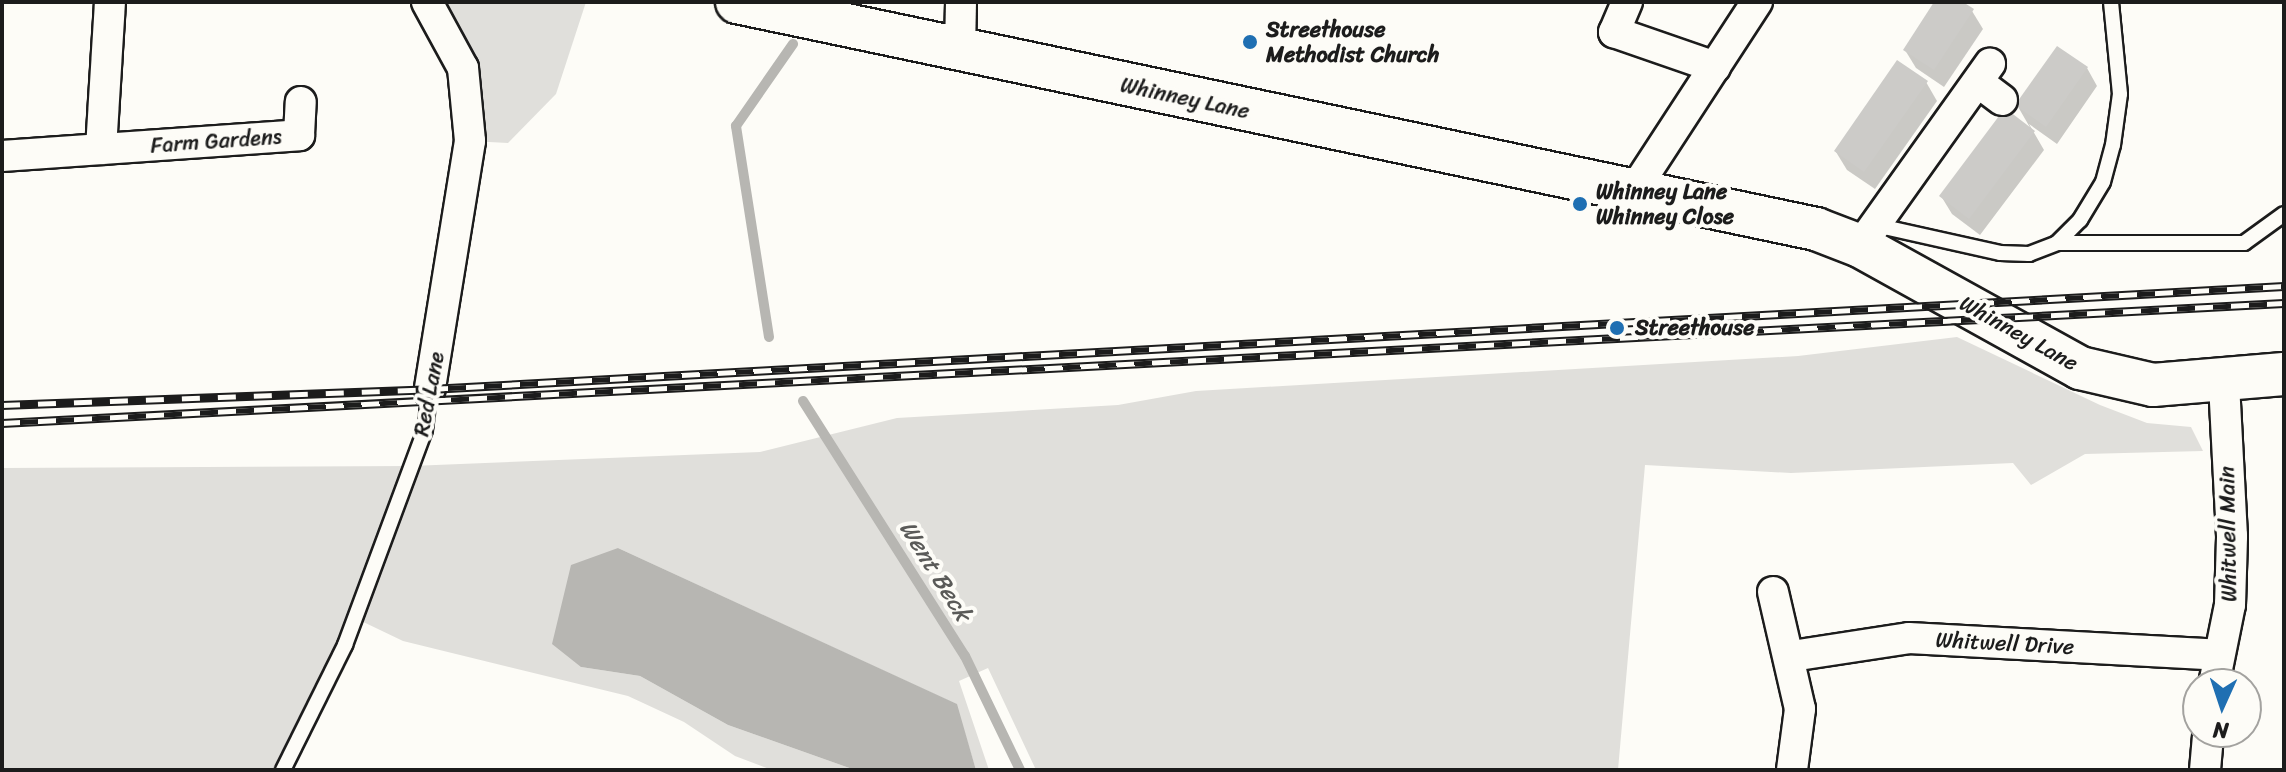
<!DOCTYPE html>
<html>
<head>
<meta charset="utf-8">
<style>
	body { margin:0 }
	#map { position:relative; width:2286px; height:772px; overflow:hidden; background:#fdfcf7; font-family:Sriracha,sans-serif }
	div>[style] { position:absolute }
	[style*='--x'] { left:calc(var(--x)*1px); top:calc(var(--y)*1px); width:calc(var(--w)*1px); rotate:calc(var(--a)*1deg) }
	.green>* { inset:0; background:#e0dfdb }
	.water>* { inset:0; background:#b7b6b2 }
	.shadow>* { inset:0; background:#0003 }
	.stream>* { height:10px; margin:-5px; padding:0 5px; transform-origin:5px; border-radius:5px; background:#b7b6b2 }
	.building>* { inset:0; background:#cccbc8 }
	.roads { filter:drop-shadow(2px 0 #1c1c1c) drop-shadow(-2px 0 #1c1c1c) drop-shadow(0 2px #1c1c1c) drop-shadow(0 -2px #1c1c1c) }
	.lane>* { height:14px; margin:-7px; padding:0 7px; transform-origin:7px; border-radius:7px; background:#fdfcf7 }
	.street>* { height:30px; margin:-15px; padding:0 15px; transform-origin:15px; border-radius:15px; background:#fdfcf7 }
	.secondary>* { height:42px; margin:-21px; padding:0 21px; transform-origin:21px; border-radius:21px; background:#fdfcf7 }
	.rail>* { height:9px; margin-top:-4.5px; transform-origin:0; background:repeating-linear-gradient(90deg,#fdfcf7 0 18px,#1c1c1c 0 36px); box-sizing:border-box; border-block:2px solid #1c1c1c }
	.dots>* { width:22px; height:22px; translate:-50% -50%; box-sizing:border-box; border:4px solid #fdfcf7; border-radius:50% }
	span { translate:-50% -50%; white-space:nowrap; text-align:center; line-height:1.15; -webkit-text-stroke:8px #fdfcf7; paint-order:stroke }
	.poi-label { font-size:22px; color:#1c1c1c; font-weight:700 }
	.left { translate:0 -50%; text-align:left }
	.street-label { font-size:22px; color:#1c1c1c }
	.water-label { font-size:24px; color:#5a5a58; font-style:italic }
	.frame { position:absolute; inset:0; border:4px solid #1c1c1c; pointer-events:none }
	.north { position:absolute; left:2182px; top:668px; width:80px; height:80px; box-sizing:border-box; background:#fdfcf7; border:2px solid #a3a29f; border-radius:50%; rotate:183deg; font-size:22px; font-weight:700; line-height:32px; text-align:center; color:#1c1c1c }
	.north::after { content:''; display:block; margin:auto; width:28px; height:36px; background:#1f6fb2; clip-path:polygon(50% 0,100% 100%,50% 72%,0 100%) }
</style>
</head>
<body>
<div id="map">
	<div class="green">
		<div style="clip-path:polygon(427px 2px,586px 2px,556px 94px,508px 143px,470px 141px)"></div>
		<div style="clip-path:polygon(1957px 337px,2100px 405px,2147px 423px,2191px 427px,2203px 451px,2085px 454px,2031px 485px,2013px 463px,1791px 473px,1645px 465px,1618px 770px,1036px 770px,988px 668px,959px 681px,989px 770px,976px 770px,956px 704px,618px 548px,581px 667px,640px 676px,728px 725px,855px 770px,772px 770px,735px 756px,684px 722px,628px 696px,403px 641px,355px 618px,282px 770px,2px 770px,2px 468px,411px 466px,760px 452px,897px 418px,1118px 405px,1196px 391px,1798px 356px)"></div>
	</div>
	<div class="water">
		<div style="clip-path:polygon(618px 548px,957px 704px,976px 770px,855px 770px,728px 725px,640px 676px,581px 667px,552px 644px,571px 565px)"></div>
	</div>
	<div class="shadow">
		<div style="clip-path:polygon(1937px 2px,1959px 2px,1972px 11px,1983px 29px,1944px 87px,1916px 68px,1905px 50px)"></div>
		<div style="clip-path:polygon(2087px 68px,2097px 86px,2057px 144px,2029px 124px,2044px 150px,1980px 235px,1952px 214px,1941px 196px,2032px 131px,2017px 105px)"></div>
		<div style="clip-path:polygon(1926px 82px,1937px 101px,1875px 189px,1847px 170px,1836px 152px)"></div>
	</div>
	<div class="stream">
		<div style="--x:769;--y:337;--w:214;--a:-98.9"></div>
		<div style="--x:736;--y:126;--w:100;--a:-55.2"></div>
		<div style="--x:803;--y:401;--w:302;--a:57.6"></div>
		<div style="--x:965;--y:656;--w:127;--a:64.2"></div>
	</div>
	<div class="building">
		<div style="clip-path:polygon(1934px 2px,1963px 2px,1974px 9px,1934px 70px,1903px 50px)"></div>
		<div style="clip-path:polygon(2057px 46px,2088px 67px,2046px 127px,2015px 105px)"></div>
		<div style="clip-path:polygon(1897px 60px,1928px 81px,1864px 172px,1834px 151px)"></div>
		<div style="clip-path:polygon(2005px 108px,2035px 131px,1969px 219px,1939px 196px)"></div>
	</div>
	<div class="roads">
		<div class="lane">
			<div style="--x:1875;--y:225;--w:128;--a:12.6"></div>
			<div style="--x:2000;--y:253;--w:29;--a:2"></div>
			<div style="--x:2029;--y:254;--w:30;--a:-21"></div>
			<div style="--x:2057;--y:243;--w:33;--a:-45"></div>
			<div style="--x:2080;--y:220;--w:44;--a:-58.8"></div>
			<div style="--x:2103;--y:182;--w:38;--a:-75"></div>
			<div style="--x:2113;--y:145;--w:51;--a:-82.2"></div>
			<div style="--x:2120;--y:94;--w:92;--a:-95.6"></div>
			<div style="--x:2057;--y:243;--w:187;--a:0"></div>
			<div style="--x:2244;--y:243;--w:49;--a:-35.9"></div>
			<div style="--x:283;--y:770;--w:140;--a:-63.6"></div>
			<div style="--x:345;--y:645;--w:229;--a:-69.6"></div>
			<div style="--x:425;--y:430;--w:41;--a:-83"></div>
		</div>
		<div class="street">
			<div style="--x:427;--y:2;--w:75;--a:61.4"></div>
			<div style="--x:463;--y:68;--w:73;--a:84.5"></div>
			<div style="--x:470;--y:141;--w:251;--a:99.2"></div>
			<div style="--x:1627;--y:2;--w:33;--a:113"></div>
			<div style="--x:1614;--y:32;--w:107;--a:19.1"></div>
			<div style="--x:960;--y:50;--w:48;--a:-88.8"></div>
			<div style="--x:1978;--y:82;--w:30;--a:37"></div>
			<div style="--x:101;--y:149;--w:147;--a:-86.5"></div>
			<div style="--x:2;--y:156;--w:298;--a:-4"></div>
			<div style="--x:299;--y:135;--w:33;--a:-87"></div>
			<div style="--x:1633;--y:192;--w:227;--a:-56.9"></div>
			<div style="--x:1860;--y:246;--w:224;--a:-54.5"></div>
			<div style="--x:1773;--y:592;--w:120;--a:77"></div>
			<div style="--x:1800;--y:709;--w:62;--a:97.5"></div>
			<div style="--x:1792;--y:656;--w:118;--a:-8.7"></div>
			<div style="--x:1909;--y:638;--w:310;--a:3.1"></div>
			<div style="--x:2214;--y:684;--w:81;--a:-78.6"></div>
			<div style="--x:2230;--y:605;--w:69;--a:-88.3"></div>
			<div style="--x:2232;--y:536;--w:154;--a:-93"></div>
			<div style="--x:2205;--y:770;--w:38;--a:-85"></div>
		</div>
		<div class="secondary">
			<div style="--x:737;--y:2;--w:1103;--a:11.88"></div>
			<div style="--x:1816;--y:229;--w:47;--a:21.1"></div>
			<div style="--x:1860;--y:246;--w:252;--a:29"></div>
			<div style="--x:2080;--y:368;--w:75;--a:13.1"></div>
			<div style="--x:2153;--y:385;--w:131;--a:-4.8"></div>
		</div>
	</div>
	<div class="rail">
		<div style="--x:2;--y:405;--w:428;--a:-2.1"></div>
		<div style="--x:430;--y:389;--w:1857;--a:-3.18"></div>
		<div style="--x:2;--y:423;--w:2285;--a:-3.01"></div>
	</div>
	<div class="dots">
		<div style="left:1250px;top:42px;background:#1f6fb2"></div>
		<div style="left:1580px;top:204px;background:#1f6fb2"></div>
		<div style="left:1617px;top:328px;background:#1f6fb2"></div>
	</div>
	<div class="poi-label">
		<span class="left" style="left:1266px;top:42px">Streethouse<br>Methodist Church</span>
		<span class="left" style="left:1596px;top:204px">Whinney Lane<br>Whinney Close</span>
		<span class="left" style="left:1635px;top:328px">Streethouse</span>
	</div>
	<div class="street-label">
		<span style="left:1185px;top:98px;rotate:12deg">Whinney Lane</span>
		<span style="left:216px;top:141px;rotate:-4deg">Farm Gardens</span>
		<span style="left:2019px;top:333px;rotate:29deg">Whinney Lane</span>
		<span style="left:429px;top:394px;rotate:-79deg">Red Lane</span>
		<span style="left:2228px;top:534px;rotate:-91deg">Whitwell Main</span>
		<span style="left:2005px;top:643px;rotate:3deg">Whitwell Drive</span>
	</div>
	<div class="water-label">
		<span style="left:935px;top:571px;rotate:58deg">Went Beck</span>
	</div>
	<div class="frame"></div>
	<div class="north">N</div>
</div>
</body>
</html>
